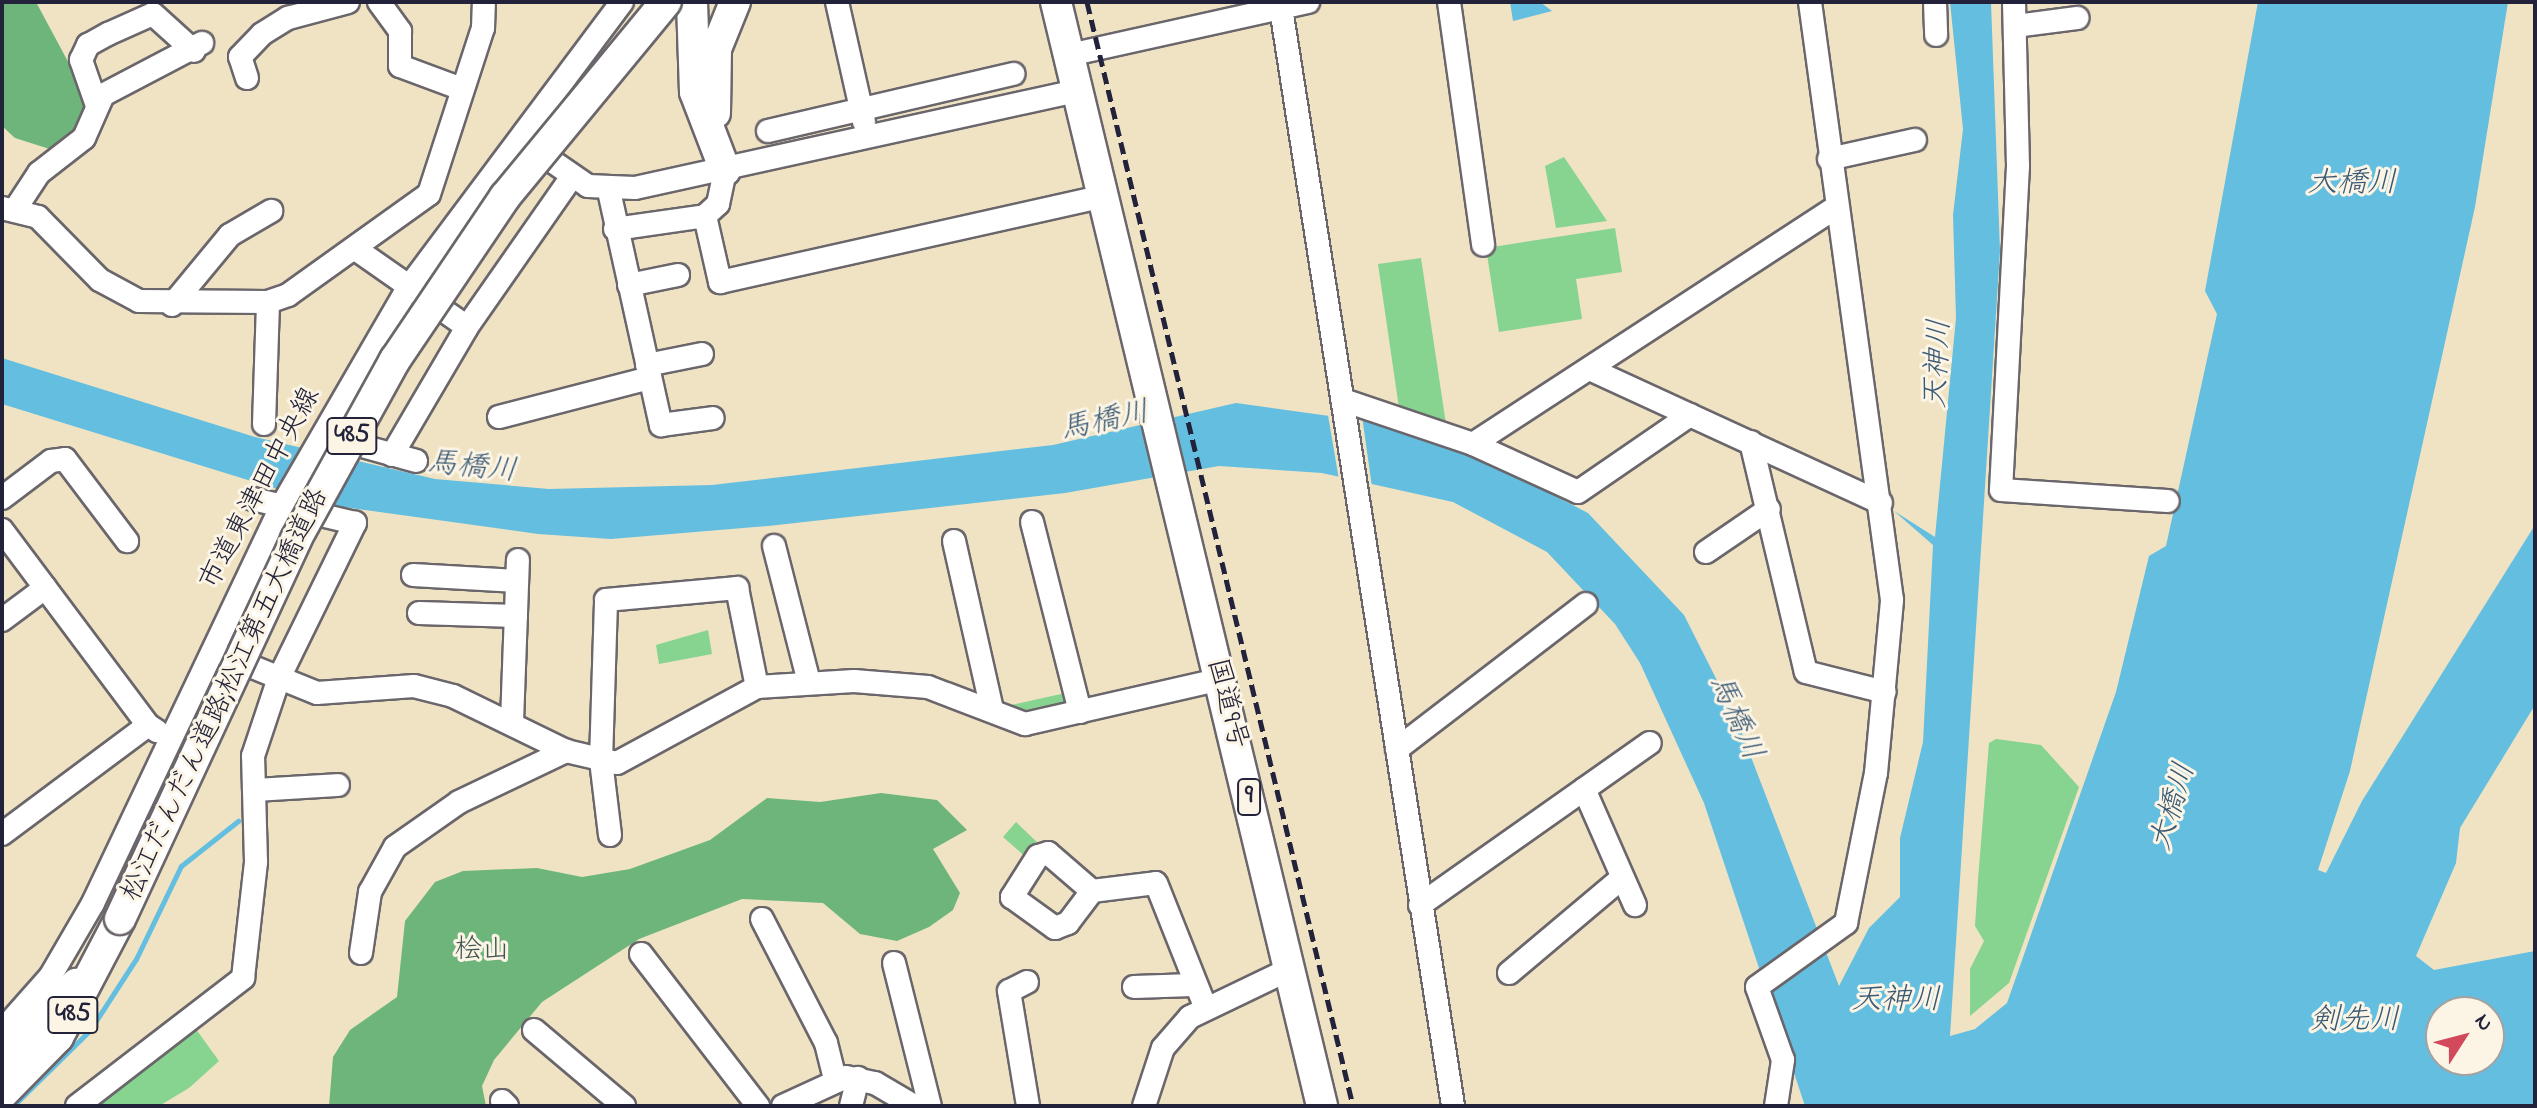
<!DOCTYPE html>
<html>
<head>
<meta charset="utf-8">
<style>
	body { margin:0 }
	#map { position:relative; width:2537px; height:1108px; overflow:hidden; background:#efe3c4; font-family:"Indie Flower","Klee One",sans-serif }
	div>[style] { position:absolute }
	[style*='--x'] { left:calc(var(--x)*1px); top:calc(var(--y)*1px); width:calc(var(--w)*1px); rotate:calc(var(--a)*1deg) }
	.green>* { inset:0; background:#87d390 }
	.forest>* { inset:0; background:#6db57a }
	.water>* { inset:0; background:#63bee0 }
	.pier>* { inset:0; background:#efe3c4 }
	.stream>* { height:5px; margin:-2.5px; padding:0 2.5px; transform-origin:2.5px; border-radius:2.5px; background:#63bee0 }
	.roads { filter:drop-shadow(2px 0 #6a666b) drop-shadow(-2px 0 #6a666b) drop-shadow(0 2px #6a666b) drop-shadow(0 -2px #6a666b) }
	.minor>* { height:22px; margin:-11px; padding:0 11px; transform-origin:11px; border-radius:11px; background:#fff }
	.highway>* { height:30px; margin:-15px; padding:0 15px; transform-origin:15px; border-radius:15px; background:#fff }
	.rail>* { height:5px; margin-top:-2.5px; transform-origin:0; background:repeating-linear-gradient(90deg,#22223b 0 12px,transparent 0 18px) }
	.bridges { filter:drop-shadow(2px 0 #6a666b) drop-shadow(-2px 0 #6a666b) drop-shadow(0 2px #6a666b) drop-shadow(0 -2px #6a666b) }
	.highway-bridge>* { height:30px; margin:-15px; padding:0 15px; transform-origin:15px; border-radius:15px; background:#fff }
	span { translate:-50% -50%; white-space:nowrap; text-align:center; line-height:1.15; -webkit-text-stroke:6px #fcf5e5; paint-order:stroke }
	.shield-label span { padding:2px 6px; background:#fcf5e5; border:2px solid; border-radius:6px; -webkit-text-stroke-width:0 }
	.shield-label { font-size:26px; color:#22223b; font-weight:700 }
	.street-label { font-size:28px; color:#22223b }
	.park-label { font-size:28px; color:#405754 }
	.water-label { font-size:30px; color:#395975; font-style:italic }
	.frame { position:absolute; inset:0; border:4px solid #22223b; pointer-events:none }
	.north { position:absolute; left:2425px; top:996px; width:80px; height:80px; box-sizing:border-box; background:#fcf5e5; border:2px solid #a5a1a1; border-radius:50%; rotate:54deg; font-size:22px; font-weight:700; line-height:32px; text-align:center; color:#22223b }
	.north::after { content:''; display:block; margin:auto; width:28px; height:36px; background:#d1495b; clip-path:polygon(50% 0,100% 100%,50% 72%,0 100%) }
</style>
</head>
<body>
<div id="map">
	<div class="green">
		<div style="clip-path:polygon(1564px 157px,1607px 221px,1556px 228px,1545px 166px)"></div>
		<div style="clip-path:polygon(1615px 228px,1622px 272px,1576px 279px,1582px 319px,1499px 332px,1486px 248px)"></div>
		<div style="clip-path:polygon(1421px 258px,1446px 424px,1399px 408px,1378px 264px)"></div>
		<div style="clip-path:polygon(708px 630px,712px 654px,659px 664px,656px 645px)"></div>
		<div style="clip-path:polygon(1070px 692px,1072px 707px,1023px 717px,1002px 707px)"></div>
		<div style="clip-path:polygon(1996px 739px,2041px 745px,2079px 787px,2009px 983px,1970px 1016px,1970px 969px,1984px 941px,1975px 926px,1978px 880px,1989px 743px)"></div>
		<div style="clip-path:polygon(1016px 822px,1041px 846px,1027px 858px,1003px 837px)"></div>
		<div style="clip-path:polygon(193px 1025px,219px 1061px,189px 1088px,159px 1106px,84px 1106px)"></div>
	</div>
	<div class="forest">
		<div style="clip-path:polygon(2px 2px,36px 2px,87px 97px,84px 129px,56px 151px,15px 138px,2px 126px)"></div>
		<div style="clip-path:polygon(881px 793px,937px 800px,967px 830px,933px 849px,960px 893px,953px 910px,929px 927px,897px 941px,860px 934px,823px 903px,742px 899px,639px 939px,542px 1002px,494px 1060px,482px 1086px,486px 1106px,329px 1106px,333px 1057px,350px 1030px,397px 997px,405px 921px,435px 882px,463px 871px,537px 868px,582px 877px,630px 869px,710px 840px,767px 798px,820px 802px)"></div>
	</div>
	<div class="water">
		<div style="clip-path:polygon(1510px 2px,1540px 2px,1552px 11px,1513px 21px)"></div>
		<div style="clip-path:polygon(evenodd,1950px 2px,1991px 2px,2000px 251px,1950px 1036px,1975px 1029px,2007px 1003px,2116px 692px,2149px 556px,2166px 546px,2217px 314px,2205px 291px,2258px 2px,2508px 2px,2475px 207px,2350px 771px,2318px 870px,2326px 873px,2362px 801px,2535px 525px,2535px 705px,2460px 828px,2456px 863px,2416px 956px,2434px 970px,2535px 951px,2535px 1106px,1805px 1106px,1704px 803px,1640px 663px,1615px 624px,1547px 552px,1453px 502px,1322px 473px,1219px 466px,1065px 493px,768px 526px,611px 539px,538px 534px,329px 505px,2px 404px,2px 358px,255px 437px,435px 479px,549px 489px,712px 485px,1053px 445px,1236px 403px,1380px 423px,1466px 450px,1588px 513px,1684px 615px,1736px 718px,1839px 986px,1869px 928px,1900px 897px,1900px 838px,1923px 742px,1933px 545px,1894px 511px,1935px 537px,1956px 318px,1953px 215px,1963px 129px,1950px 2px,2441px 1012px,2489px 1012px,2489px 1060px,2441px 1060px,2441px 1012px)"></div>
	</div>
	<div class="pier">
		<div style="clip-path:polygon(1327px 409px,1362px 416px,1372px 487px,1339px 480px)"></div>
	</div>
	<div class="stream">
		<div style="--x:247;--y:745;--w:69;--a:-72.3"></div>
		<div style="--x:13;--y:1106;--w:108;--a:-44.6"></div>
		<div style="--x:90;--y:1030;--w:85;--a:-57.1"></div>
		<div style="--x:136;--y:959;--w:103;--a:-64.2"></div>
		<div style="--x:181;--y:866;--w:73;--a:-38.3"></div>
	</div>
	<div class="roads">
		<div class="minor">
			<div style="--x:379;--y:2;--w:36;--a:54"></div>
			<div style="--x:400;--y:31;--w:35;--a:90"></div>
			<div style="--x:400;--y:66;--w:66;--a:20.4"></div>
			<div style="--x:837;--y:2;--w:123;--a:77.3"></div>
			<div style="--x:1280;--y:2;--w:1117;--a:81.09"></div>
			<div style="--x:1449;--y:2;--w:245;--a:82"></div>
			<div style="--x:1935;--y:2;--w:33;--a:88"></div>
			<div style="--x:2014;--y:2;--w:164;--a:88.6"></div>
			<div style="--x:2018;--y:166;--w:324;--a:93"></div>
			<div style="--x:2001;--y:490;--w:167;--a:3.8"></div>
			<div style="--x:2016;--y:26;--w:62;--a:-7.5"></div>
			<div style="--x:1069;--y:55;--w:245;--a:-12.5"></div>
			<div style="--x:247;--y:78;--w:22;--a:-108"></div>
			<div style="--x:240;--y:57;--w:32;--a:-46"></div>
			<div style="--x:262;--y:34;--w:31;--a:-32"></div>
			<div style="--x:288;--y:18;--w:62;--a:-14.9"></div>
			<div style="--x:96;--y:103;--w:46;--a:-109.2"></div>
			<div style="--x:81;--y:60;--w:17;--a:-65"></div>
			<div style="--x:88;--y:45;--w:23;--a:-29"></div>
			<div style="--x:108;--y:34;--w:49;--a:-24"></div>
			<div style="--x:153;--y:14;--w:55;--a:42.1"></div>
			<div style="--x:768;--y:131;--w:252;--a:-13.1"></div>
			<div style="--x:530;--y:146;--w:70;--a:34.6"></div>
			<div style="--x:588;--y:186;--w:47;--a:2.4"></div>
			<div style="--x:635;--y:188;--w:453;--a:-12.4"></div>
			<div style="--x:1829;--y:159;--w:88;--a:-12.5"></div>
			<div style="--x:609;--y:191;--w:240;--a:77.5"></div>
			<div style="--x:661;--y:425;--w:52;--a:-7.7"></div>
			<div style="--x:2;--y:208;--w:37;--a:14"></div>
			<div style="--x:38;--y:217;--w:88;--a:45.5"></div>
			<div style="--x:100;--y:280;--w:44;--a:28.3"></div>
			<div style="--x:139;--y:301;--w:129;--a:0.4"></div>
			<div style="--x:268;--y:302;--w:21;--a:-19"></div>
			<div style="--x:288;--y:295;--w:173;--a:-35.6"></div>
			<div style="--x:429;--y:194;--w:175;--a:-72"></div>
			<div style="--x:483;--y:28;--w:26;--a:-88"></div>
			<div style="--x:16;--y:208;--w:42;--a:-56.7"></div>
			<div style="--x:39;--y:173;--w:57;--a:-37.9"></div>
			<div style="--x:84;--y:138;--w:47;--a:-66.2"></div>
			<div style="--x:103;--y:95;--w:112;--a:-27.7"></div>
			<div style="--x:705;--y:216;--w:68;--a:77.2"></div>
			<div style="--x:720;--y:282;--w:394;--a:-12.6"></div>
			<div style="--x:615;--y:229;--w:91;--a:-8.2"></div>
			<div style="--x:705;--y:216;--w:18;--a:-43"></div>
			<div style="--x:718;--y:204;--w:35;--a:-78"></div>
			<div style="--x:357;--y:250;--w:134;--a:35"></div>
			<div style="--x:467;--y:327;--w:182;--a:-55.1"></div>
			<div style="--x:629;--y:285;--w:50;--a:-11.5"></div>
			<div style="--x:172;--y:305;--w:91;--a:-50.4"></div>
			<div style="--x:230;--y:235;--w:48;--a:-30.3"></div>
			<div style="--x:647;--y:365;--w:56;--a:-11.3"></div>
			<div style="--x:1592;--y:370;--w:318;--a:24.7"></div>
			<div style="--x:1343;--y:400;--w:137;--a:18.7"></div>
			<div style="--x:1473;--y:444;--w:432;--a:-33.1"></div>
			<div style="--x:499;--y:417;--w:156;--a:-14.5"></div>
			<div style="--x:264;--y:424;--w:122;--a:-88.1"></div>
			<div style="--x:1751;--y:442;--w:236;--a:76.6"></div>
			<div style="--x:1806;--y:672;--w:81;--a:14.2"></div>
			<div style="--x:1473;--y:444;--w:115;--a:24.6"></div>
			<div style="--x:1578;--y:492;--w:136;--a:-34.5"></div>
			<div style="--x:362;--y:446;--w:56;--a:15.5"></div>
			<div style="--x:392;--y:455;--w:148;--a:-59.6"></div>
			<div style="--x:2;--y:498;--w:61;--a:-37.1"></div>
			<div style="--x:51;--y:461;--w:14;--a:-8"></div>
			<div style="--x:65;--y:459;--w:103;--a:52.9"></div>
			<div style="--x:1032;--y:522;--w:196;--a:75.8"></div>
			<div style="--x:2;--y:530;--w:244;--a:53.2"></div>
			<div style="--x:954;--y:541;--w:173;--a:77.3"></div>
			<div style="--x:774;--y:546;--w:140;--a:75.6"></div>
			<div style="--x:1706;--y:552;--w:76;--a:-34.3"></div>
			<div style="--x:413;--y:575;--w:104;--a:3.3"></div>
			<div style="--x:419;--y:613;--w:97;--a:1.8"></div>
			<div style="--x:2;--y:620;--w:54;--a:-36.7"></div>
			<div style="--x:228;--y:657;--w:96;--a:22"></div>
			<div style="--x:317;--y:693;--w:97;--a:-4.1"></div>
			<div style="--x:414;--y:686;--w:40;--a:14.4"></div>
			<div style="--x:453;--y:696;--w:126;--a:26"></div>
			<div style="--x:566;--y:751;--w:52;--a:13.2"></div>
			<div style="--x:617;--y:763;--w:159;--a:-28.5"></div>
			<div style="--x:757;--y:687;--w:97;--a:-3.5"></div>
			<div style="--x:854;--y:681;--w:74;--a:4.6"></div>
			<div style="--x:928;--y:687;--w:104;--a:20.9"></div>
			<div style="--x:1025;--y:724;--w:201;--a:-12.9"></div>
			<div style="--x:512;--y:722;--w:162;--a:-87.9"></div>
			<div style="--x:1397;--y:749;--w:238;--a:-37.5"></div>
			<div style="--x:1584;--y:789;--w:127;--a:66.3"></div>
			<div style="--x:254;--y:790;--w:84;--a:-3.4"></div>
			<div style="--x:2;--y:834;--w:182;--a:-36.7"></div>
			<div style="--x:148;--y:725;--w:11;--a:34"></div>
			<div style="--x:610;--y:835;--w:75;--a:-96.9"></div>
			<div style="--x:601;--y:761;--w:161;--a:-88.2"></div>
			<div style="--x:606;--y:600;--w:132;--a:-5.2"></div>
			<div style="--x:737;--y:588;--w:101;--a:78.6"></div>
			<div style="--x:1092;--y:891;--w:58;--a:-139.2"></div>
			<div style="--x:1048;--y:853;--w:10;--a:163"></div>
			<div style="--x:1038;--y:856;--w:49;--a:122.4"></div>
			<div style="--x:1012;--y:897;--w:53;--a:35.8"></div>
			<div style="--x:1055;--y:928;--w:14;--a:-21"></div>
			<div style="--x:1068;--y:923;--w:40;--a:-53"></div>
			<div style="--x:1092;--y:891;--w:64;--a:-7.1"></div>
			<div style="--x:1156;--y:883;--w:132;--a:68.3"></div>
			<div style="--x:1420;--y:905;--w:281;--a:-35.2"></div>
			<div style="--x:762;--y:919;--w:140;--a:62.7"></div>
			<div style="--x:826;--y:1043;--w:36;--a:76"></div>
			<div style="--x:361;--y:953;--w:62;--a:-81.6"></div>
			<div style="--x:370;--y:892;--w:51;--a:-60.9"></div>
			<div style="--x:395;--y:847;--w:78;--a:-35.1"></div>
			<div style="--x:459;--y:802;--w:119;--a:-25.5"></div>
			<div style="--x:641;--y:954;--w:192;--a:52.4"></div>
			<div style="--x:894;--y:963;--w:147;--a:75.9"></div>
			<div style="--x:1509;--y:973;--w:148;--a:-40.1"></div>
			<div style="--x:1027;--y:982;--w:20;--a:153"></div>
			<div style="--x:1009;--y:991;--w:117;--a:80.6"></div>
			<div style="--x:1134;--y:987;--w:59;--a:-1.9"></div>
			<div style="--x:534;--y:1030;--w:118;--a:40.2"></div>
			<div style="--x:2;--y:1031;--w:72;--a:-48.4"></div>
			<div style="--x:50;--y:977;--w:86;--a:-59.8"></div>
			<div style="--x:93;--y:903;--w:438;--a:-64.6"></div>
			<div style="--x:281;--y:507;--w:253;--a:-59.9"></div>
			<div style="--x:408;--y:288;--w:357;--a:-53.2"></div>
			<div style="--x:502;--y:1101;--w:7;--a:45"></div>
			<div style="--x:77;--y:1106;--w:210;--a:-37.6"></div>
			<div style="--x:243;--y:978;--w:117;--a:-83.6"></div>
			<div style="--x:256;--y:862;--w:106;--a:-91.6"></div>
			<div style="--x:253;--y:756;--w:82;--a:-71.6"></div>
			<div style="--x:279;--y:678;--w:173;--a:-63.9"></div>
			<div style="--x:355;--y:523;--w:105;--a:-166.8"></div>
			<div style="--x:783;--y:1106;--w:69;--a:-24.7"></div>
			<div style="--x:846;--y:1077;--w:30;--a:12"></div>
			<div style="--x:875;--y:1083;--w:45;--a:30.5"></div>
			<div style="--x:851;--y:1106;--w:29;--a:-76"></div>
			<div style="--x:1144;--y:1106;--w:61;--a:-71.9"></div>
			<div style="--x:1163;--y:1048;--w:41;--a:-48.9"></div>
			<div style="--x:1190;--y:1017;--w:111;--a:-25.6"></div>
			<div style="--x:1776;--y:1106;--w:47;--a:-81.3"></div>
			<div style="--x:1783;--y:1060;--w:77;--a:-109.6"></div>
			<div style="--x:1757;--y:987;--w:110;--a:-35.7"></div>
			<div style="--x:1846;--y:923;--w:153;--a:-78.7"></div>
			<div style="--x:1876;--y:773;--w:174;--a:-84.7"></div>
			<div style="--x:1892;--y:600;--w:604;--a:-97.81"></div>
		</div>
		<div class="highway">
			<div style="--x:692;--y:2;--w:90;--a:88.1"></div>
			<div style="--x:695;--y:92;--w:84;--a:69"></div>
			<div style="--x:1056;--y:2;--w:1136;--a:76.45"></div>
			<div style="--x:715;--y:113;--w:64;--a:-89.1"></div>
			<div style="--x:716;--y:49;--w:51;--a:-68"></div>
			<div style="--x:2;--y:1058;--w:105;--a:-45"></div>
			<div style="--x:2;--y:1094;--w:80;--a:-45.5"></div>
			<div style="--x:58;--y:1037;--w:133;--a:-62.3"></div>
		</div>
	</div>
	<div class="rail">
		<div style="--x:1087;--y:2;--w:1136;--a:76.45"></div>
	</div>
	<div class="bridges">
		<div class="highway-bridge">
			<div style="--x:120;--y:919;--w:419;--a:-65.1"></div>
			<div style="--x:296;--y:539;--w:205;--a:-61.1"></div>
			<div style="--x:395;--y:360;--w:197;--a:-56"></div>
			<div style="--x:505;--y:197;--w:253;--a:-50.5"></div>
		</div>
	</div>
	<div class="shield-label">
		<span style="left:352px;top:436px">485</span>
		<span style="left:1249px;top:797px">9</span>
		<span style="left:73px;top:1015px">485</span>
	</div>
	<div class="street-label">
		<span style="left:261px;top:489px;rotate:-62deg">市道東津田中央線</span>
		<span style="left:226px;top:695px;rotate:-65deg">松江だんだん道路;松江第五大橋道路</span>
		<span style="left:1226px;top:704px;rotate:76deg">国道9号</span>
	</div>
	<div class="park-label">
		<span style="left:482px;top:951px">桧山</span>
	</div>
	<div class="water-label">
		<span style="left:2352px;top:184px">大橋川</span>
		<span style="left:1939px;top:364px;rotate:-87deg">天神川</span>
		<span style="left:1105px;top:422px;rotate:-12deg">馬橋川</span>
		<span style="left:472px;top:468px;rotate:6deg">馬橋川</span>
		<span style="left:1735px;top:718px;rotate:66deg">馬橋川</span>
		<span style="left:2174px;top:807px;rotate:-73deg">大橋川</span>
		<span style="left:1896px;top:1001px">天神川</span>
		<span style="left:2355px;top:1021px">剣先川</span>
	</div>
	<div class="frame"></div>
	<div class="north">N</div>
</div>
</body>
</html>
